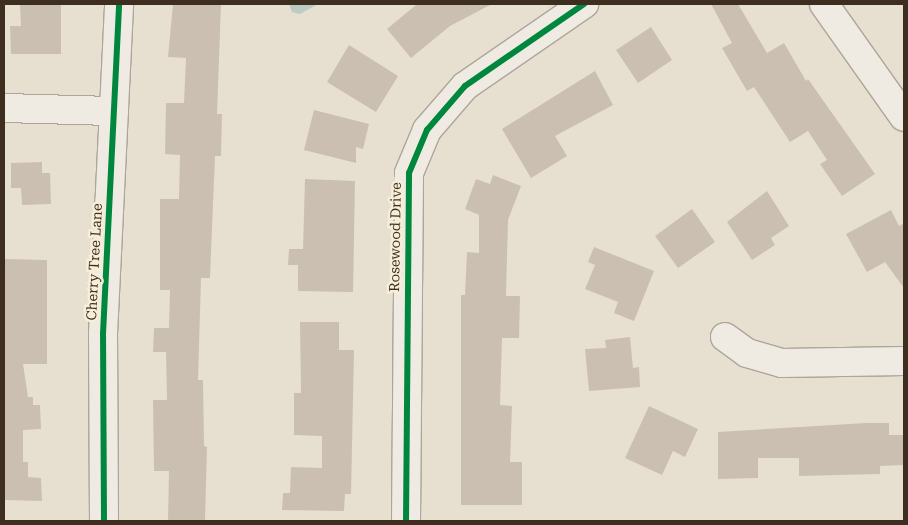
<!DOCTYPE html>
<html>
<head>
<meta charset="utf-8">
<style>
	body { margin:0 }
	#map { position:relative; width:908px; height:525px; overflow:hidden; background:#e7e0d1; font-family:"Roboto Serif",serif }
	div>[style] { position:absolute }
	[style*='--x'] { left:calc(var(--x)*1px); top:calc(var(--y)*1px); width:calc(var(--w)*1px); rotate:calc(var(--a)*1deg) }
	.water>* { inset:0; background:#bcccc2 }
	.building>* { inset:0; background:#cbbfb2 }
	.roads { filter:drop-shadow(1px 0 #ada599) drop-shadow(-1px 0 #ada599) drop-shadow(0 1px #ada599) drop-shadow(0 -1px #ada599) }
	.minor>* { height:28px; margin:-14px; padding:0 14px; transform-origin:14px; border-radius:14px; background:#efebe3 }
	.cycleway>* { height:6px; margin:-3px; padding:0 3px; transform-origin:3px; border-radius:3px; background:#00873e }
	span { translate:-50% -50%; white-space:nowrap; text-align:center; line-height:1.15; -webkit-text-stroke:5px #f7eed8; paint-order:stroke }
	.street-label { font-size:14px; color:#3d2e20 }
	.frame { position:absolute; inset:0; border:5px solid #3d2e20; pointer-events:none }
</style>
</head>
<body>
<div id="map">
	<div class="water">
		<div style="clip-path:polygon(289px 4px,318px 4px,300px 14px,292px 12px)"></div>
	</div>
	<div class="building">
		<div style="clip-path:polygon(20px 4px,61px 4px,61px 54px,11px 54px,10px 26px,21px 26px)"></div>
		<div style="clip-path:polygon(173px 4px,221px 4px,217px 114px,222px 114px,221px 156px,215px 156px,210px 278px,201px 278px,198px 380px,203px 380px,204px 446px,207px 447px,205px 521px,168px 521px,169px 471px,154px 471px,153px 400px,167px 400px,166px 352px,153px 352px,154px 328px,169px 328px,170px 290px,160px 290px,160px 199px,179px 199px,180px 155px,165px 154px,166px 103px,184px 103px,186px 58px,168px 57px)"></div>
		<div style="clip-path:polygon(417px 4px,492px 4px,450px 26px,411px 58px,387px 29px)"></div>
		<div style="clip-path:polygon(711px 4px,738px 4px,767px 53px,784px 43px,806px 81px,808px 79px,875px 174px,842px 196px,820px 164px,827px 160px,808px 131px,790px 142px,754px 87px,747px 91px,722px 48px,732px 43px)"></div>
		<div style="clip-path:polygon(651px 27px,672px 60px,638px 83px,616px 50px)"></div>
		<div style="clip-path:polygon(349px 45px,398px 76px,376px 112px,327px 82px)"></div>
		<div style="clip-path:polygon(595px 71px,613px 105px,555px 136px,567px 156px,531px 178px,502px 129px)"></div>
		<div style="clip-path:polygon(314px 110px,369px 124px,363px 149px,356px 147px,356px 163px,304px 150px)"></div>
		<div style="clip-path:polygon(42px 162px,42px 173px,50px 173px,51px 204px,22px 205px,21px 188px,11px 188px,11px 163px)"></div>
		<div style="clip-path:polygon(493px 175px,521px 186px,508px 220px,506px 296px,520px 296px,519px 338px,502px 338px,500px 405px,512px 406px,510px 462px,522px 462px,522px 505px,461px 505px,461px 295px,465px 295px,467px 252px,479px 253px,479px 215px,465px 209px,476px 179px,490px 184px)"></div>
		<div style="clip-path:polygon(305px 179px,355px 181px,353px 292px,298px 291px,298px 265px,288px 265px,289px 249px,303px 249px)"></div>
		<div style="clip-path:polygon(767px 191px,789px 226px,771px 238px,775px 245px,752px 260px,727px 222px)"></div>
		<div style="clip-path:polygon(692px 209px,715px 242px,678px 268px,655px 236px)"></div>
		<div style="clip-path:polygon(891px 210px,899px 226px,904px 223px,904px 288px,885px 262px,867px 272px,846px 234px)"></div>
		<div style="clip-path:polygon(594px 247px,654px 271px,634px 321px,614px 313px,618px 302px,585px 289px,595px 265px,588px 262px)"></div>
		<div style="clip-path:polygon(5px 259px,47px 260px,47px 364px,23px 364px,28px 397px,33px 397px,33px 405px,40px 405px,41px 429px,23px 430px,23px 462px,28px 462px,28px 477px,41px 478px,42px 501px,4px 500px)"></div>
		<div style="clip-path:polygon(300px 322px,339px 322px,339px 350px,354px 350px,351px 494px,345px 494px,344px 511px,282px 510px,283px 493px,290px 493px,291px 467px,322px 468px,322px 436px,294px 435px,294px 393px,301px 393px)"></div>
		<div style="clip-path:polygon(630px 337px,633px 368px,639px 367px,640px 387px,589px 391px,585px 349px,606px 348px,605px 340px)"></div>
		<div style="clip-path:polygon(649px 406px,698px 429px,685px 457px,673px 451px,662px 475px,625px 458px)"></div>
		<div style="clip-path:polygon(866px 423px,889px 423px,889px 435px,904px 435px,904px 465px,880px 466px,880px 474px,799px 476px,799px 458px,758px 458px,758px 478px,718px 479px,718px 432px)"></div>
	</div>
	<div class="roads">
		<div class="minor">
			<div style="--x:824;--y:4;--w:138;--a:54.7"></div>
			<div style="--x:4;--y:108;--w:110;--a:1.6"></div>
			<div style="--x:725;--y:337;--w:27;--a:36"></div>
			<div style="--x:747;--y:353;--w:36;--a:16"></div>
			<div style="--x:782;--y:363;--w:122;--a:-0.9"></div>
			<div style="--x:104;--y:521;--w:187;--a:-90.3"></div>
			<div style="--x:103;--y:334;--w:330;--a:-87.2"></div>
			<div style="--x:406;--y:521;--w:348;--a:-89.5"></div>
			<div style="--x:409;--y:173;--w:47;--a:-67.3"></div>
			<div style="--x:427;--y:130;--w:58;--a:-49.2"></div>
			<div style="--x:465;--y:86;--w:145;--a:-34.6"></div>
		</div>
	</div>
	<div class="cycleway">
		<div style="--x:104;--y:521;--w:187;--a:-90.3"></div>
		<div style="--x:103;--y:334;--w:330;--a:-87.2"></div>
		<div style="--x:406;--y:521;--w:348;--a:-89.5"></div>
		<div style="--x:409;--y:173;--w:47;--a:-67.3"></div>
		<div style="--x:427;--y:130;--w:58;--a:-49.2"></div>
		<div style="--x:465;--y:86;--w:145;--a:-34.6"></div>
	</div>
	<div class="street-label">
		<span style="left:395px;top:237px;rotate:-89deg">Rosewood Drive</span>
		<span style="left:94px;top:262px;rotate:-87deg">Cherry Tree Lane</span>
	</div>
	<div class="frame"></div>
</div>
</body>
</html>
